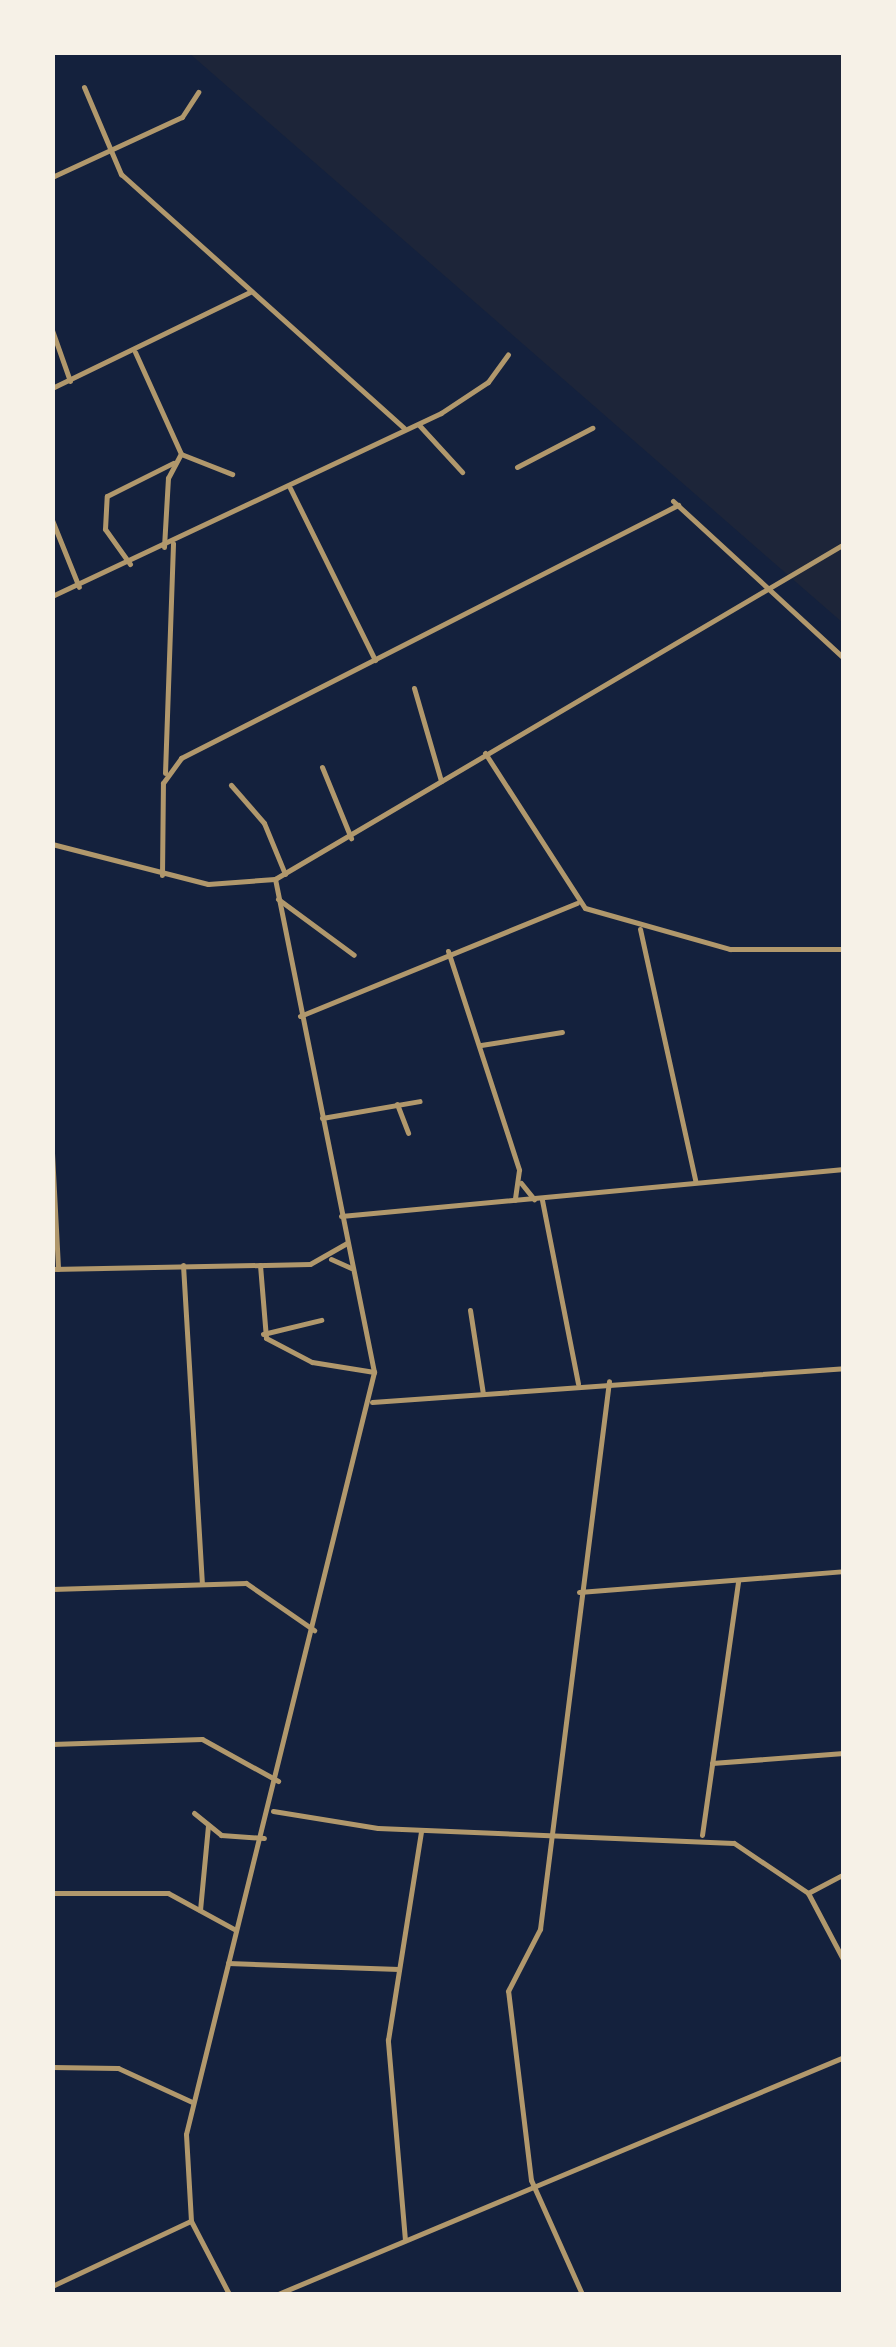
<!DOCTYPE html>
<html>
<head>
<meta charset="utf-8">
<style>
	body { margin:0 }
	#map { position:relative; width:896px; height:2347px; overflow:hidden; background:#14213d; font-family:Manrope,sans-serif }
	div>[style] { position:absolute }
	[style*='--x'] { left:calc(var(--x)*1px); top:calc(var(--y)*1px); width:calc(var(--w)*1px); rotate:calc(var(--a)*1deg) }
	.green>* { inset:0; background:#1d2539 }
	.minor>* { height:5px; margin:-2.5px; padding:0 2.5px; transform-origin:2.5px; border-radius:2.5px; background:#b1986c }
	span { translate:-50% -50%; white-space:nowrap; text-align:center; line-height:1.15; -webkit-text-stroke:10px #f6f1e7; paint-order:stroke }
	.frame { position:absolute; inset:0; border:55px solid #f6f1e7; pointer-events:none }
</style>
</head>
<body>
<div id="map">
	<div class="green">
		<div style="clip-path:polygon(189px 53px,843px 53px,843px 623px)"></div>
	</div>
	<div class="minor">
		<div style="--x:84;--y:87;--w:95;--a:67"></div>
		<div style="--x:121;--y:174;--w:380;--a:41.9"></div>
		<div style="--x:52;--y:177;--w:143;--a:-24.8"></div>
		<div style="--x:182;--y:117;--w:30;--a:-57"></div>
		<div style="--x:52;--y:330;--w:54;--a:70.6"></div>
		<div style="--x:135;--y:352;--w:112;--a:65.7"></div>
		<div style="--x:181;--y:454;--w:55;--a:21.4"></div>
		<div style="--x:52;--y:388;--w:220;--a:-25.9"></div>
		<div style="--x:419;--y:425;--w:64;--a:47.5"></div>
		<div style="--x:517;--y:467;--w:85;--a:-27.5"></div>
		<div style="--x:290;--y:488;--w:192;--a:63.7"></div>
		<div style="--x:673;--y:501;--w:232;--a:42.6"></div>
		<div style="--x:52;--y:520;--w:72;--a:68.1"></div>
		<div style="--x:164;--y:547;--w:69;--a:-86.7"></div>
		<div style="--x:168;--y:478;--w:26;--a:-62"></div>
		<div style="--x:130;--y:564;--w:43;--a:-125.5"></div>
		<div style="--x:105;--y:529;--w:33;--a:-87"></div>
		<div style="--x:107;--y:496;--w:74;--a:-26.6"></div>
		<div style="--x:52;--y:596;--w:430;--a:-25.2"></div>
		<div style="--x:441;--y:413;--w:56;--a:-33.4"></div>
		<div style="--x:488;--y:382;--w:34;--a:-54"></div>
		<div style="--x:414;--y:688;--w:97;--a:73.8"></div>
		<div style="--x:485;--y:753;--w:184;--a:57.2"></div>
		<div style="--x:585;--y:908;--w:151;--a:15.8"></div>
		<div style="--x:730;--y:949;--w:114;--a:0"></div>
		<div style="--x:322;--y:767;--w:77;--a:67.8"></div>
		<div style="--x:165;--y:773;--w:230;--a:-88"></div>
		<div style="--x:231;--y:785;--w:50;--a:49"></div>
		<div style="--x:264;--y:823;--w:55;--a:67.6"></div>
		<div style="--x:52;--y:844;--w:161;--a:14.4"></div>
		<div style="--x:208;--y:884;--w:67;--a:-4.3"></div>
		<div style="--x:275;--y:879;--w:660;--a:-30.49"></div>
		<div style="--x:162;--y:875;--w:92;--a:-89.4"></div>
		<div style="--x:163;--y:783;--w:31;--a:-54"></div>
		<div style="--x:181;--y:758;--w:558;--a:-26.98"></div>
		<div style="--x:278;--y:899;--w:94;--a:36.4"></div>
		<div style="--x:640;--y:929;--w:257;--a:77.6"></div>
		<div style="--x:448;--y:951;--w:230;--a:72"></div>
		<div style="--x:519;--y:1170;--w:30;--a:98"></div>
		<div style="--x:300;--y:1016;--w:299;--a:-22.2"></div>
		<div style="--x:481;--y:1045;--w:82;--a:-9.1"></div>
		<div style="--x:397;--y:1104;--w:31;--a:69"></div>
		<div style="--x:322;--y:1118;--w:99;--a:-9.8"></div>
		<div style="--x:52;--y:1153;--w:116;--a:87"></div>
		<div style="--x:521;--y:1183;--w:21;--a:51"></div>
		<div style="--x:542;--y:1200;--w:187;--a:78.9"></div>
		<div style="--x:341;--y:1216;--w:505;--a:-5.34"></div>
		<div style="--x:331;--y:1259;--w:22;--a:24"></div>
		<div style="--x:183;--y:1265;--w:318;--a:86.6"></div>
		<div style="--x:260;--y:1265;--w:73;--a:85.3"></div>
		<div style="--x:266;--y:1338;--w:52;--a:27.6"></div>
		<div style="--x:312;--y:1362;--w:63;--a:9.2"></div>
		<div style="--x:52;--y:1269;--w:258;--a:-1.1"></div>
		<div style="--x:310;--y:1264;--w:43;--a:-29.6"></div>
		<div style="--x:470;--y:1310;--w:85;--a:81.2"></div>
		<div style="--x:263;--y:1334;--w:60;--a:-13.6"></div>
		<div style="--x:372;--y:1402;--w:473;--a:-4.1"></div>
		<div style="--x:52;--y:1589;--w:194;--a:-1.8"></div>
		<div style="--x:246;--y:1583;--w:83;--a:34.7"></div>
		<div style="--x:579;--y:1592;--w:266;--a:-4.5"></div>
		<div style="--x:52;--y:1744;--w:150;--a:-1.9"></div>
		<div style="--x:202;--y:1739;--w:87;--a:28.9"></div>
		<div style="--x:712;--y:1763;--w:132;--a:-4.3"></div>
		<div style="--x:273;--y:1811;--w:106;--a:9.2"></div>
		<div style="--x:378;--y:1828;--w:356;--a:2.4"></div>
		<div style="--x:734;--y:1843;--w:89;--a:34"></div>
		<div style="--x:808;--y:1893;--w:77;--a:62.1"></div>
		<div style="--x:194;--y:1813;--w:35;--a:39"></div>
		<div style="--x:221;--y:1835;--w:43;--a:4"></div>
		<div style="--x:702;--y:1835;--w:257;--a:-81.9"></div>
		<div style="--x:52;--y:1893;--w:116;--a:0"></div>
		<div style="--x:168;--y:1893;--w:77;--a:28.6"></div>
		<div style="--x:808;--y:1893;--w:41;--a:-27.8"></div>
		<div style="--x:200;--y:1910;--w:85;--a:-84.6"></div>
		<div style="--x:228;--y:1963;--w:171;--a:2"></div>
		<div style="--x:52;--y:2067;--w:66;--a:0.9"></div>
		<div style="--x:118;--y:2068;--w:81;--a:24.7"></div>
		<div style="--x:405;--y:2240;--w:201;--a:-94.9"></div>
		<div style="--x:388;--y:2040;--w:212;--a:-81"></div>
		<div style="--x:52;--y:2286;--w:153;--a:-25.1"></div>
		<div style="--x:229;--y:2294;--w:82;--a:-117.5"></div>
		<div style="--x:191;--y:2221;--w:87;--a:-93.3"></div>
		<div style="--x:186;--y:2134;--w:785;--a:-76.14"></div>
		<div style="--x:374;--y:1372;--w:503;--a:-101.35"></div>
		<div style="--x:278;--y:2294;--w:614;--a:-22.72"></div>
		<div style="--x:582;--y:2294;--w:125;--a:-114.1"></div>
		<div style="--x:531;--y:2180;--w:190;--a:-96.9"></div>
		<div style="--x:508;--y:1991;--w:70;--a:-62.7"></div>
		<div style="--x:540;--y:1929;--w:552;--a:-82.82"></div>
	</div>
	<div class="frame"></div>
</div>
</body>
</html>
